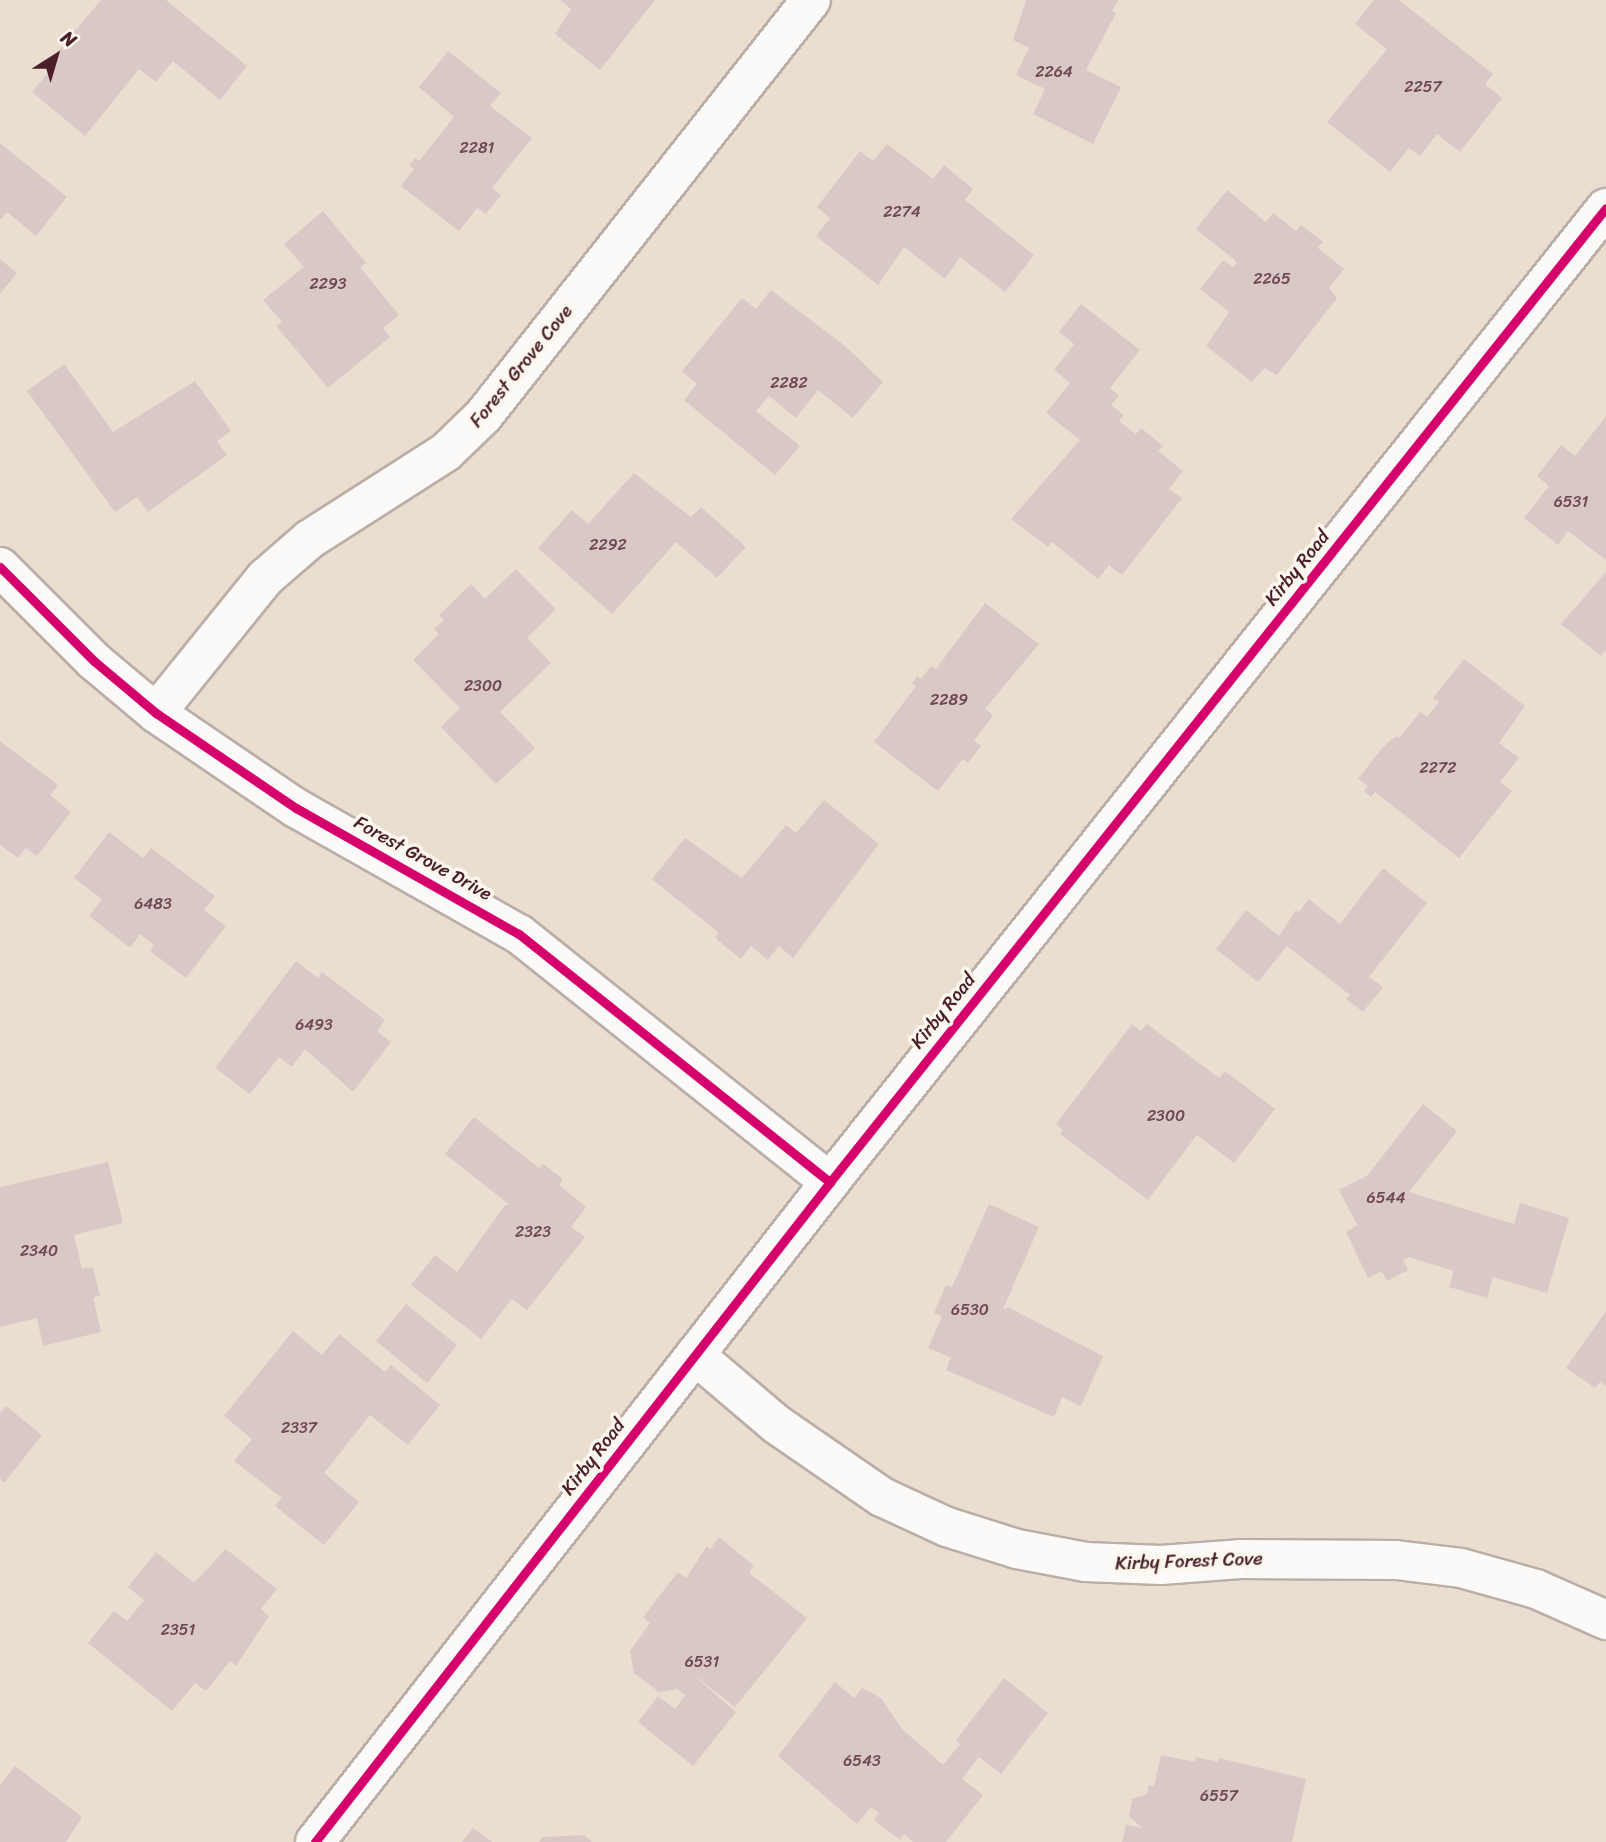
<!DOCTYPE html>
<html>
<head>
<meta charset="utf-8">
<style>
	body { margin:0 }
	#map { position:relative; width:1606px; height:1842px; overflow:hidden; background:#eaded0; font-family:Sriracha,sans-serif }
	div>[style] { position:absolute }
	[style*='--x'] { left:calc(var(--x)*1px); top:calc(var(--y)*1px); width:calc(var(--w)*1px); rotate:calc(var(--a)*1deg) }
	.building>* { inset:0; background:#dac8c6 }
	.roads { filter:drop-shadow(2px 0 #baaea7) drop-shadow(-2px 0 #baaea7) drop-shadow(0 2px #baaea7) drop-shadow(0 -2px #baaea7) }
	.street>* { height:38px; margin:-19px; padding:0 19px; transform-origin:19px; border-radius:19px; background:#fcfaf8 }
	.cycleway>* { height:9px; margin:-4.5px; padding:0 4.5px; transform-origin:4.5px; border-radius:4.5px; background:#d6006c }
	span { translate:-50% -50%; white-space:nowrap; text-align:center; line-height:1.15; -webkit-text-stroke:7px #fbf7ec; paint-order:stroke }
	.number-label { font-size:16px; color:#6e4952 }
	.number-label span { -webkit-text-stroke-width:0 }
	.street-label { font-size:19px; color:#4a1f2b }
	.north { position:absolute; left:21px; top:21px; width:70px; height:70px; -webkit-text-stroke:5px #fbf7ec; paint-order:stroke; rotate:37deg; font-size:19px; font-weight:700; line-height:28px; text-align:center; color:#4a1f2b }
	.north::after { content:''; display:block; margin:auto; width:24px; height:32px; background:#4a1f2b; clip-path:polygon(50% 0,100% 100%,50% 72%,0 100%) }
</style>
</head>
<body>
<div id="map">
	<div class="building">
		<div style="clip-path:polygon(101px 0,166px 0,247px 66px,220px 100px,173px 61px,156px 82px,139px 69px,85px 136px,32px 92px,49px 72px,45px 67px)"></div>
		<div style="clip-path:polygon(560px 0,655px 0,600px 70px,555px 34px,571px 9px)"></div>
		<div style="clip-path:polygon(1026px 0,1118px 0,1112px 11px,1116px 13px,1086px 70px,1121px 87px,1093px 144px,1033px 114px,1045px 89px,1016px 75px,1029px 48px,1013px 40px)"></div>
		<div style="clip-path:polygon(1374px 0,1399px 0,1493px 74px,1485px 84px,1502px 98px,1460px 152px,1437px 134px,1420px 156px,1409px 148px,1390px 172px,1327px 122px,1387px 49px,1355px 24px)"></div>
		<div style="clip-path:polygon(448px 51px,501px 93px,490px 106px,532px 138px,492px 188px,501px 195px,486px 214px,477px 208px,459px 231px,401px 186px,414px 169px,409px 165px,415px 158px,419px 161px,454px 117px,419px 87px)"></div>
		<div style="clip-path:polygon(0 143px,67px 197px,36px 236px,7px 212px,0 220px)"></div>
		<div style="clip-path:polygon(887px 144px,933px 179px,944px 165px,973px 189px,965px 200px,1034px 255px,1005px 292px,960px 257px,945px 279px,904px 247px,878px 285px,816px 236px,830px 218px,817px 207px,860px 151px,873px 161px)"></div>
		<div style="clip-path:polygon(1227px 190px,1266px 222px,1273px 213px,1296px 231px,1301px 225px,1323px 242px,1318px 248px,1344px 269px,1329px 288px,1337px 298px,1277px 375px,1264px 368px,1252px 382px,1206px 346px,1229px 312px,1200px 289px,1223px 260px,1233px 267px,1237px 262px,1196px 229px)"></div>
		<div style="clip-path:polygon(323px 211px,366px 263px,360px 267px,399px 315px,383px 328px,390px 337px,328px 388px,276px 326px,282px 322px,263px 300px,304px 267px,284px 244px)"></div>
		<div style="clip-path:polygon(0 259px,17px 273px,0 294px)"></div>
		<div style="clip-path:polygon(771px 290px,844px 345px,883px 382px,853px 418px,818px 390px,796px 418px,769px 396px,756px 411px,800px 446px,775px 475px,684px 400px,697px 384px,682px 371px,742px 298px,756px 309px)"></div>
		<div style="clip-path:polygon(1081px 304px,1140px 350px,1110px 388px,1119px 396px,1111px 405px,1124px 415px,1119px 421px,1136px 434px,1141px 428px,1163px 446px,1158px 451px,1183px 471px,1169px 489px,1182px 498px,1122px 575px,1109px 565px,1098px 579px,1052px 542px,1048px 547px,1011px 519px,1080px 440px,1046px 413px,1070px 383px,1054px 370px,1074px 344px,1059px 332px)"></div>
		<div style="clip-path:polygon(64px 364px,113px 432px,195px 381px,231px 431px,217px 441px,227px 455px,148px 512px,137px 497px,115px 512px,27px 391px)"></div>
		<div style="clip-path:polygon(1606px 416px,1606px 560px,1568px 531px,1558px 545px,1524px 518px,1549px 486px,1537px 476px,1561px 445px,1575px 456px)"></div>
		<div style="clip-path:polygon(634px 473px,691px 517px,701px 507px,746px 547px,717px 578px,676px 542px,612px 614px,538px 548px,572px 510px,588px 524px)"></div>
		<div style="clip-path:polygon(516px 569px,556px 609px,527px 638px,551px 663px,500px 712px,535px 748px,496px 784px,441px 727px,460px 708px,413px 660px,439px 634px,434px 629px,444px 620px,439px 615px,471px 584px,485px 599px)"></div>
		<div style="clip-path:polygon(1606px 572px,1606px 650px,1601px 656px,1561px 624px)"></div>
		<div style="clip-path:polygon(985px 603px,1039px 644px,985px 709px,993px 715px,974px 741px,981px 746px,968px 763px,963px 759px,938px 791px,874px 742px,916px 686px,912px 683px,917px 676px,921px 679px,931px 666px,936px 669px)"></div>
		<div style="clip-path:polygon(1464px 659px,1525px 706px,1499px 743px,1519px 758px,1500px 782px,1512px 791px,1459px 858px,1375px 792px,1371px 797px,1364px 791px,1368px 786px,1358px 779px,1383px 747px,1396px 736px,1399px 738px,1420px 712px,1427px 717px,1439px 702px,1433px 698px)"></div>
		<div style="clip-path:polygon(0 741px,58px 785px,50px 795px,71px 812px,37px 856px,26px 848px,18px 858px,0 845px)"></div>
		<div style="clip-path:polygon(824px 800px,879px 844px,793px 958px,779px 946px,768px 960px,751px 946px,741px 959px,715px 938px,719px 933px,652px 879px,685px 838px,742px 878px,786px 825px,796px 833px)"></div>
		<div style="clip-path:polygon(109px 832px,143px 858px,151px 848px,215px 896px,204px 910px,226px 926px,186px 978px,150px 951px,154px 945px,140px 934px,130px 948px,89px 916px,102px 899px,74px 878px)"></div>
		<div style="clip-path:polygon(1383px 868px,1427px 903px,1369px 977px,1383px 987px,1363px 1012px,1346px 999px,1350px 995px,1287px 946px,1258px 982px,1216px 949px,1246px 910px,1279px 936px,1296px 910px,1299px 912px,1309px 899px,1340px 924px)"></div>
		<div style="clip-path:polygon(296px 961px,318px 978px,322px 972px,385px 1020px,377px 1031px,391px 1042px,353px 1092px,305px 1049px,292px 1067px,279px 1057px,250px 1094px,215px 1068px)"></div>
		<div style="clip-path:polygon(1132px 1024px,1141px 1031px,1147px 1024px,1219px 1078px,1225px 1071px,1275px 1109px,1234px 1163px,1197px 1135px,1148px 1200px,1060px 1134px,1063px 1130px,1056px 1124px)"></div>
		<div style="clip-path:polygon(1423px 1104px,1457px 1131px,1409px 1192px,1514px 1224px,1520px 1203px,1569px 1218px,1547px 1293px,1493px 1277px,1487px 1298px,1449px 1287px,1454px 1271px,1409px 1257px,1403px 1260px,1408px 1270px,1387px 1281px,1382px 1271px,1368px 1278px,1346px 1232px,1357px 1225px,1339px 1190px,1367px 1176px)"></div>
		<div style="clip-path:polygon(474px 1117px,539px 1168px,543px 1164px,563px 1179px,559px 1185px,586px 1207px,571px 1227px,585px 1237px,527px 1310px,512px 1299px,481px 1339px,411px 1285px,435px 1255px,457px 1272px,505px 1205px,510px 1205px,445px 1154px)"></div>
		<div style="clip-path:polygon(108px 1162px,123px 1223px,74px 1235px,82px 1269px,93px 1267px,100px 1296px,93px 1297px,101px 1332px,43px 1346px,37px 1318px,0 1327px,0 1187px)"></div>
		<div style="clip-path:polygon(989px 1204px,1039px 1227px,1003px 1309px,1009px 1308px,1103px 1356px,1081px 1406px,1062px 1397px,1054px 1417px,946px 1370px,951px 1358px,928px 1348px,942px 1316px,934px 1313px,946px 1285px,952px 1287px)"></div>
		<div style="clip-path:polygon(406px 1304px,457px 1345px,427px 1383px,376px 1341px)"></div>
		<div style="clip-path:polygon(1606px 1311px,1606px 1386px,1600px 1382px,1595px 1388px,1566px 1368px)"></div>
		<div style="clip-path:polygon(293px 1331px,322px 1355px,339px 1334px,385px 1372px,391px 1365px,440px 1405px,408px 1445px,370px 1415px,324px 1473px,359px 1502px,324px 1545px,275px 1506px,282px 1498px,234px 1461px,252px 1439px,224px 1416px)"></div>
		<div style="clip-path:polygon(6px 1406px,42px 1435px,4px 1483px,0 1479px,0 1413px)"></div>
		<div style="clip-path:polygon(719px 1537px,754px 1566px,749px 1573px,807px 1618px,735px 1707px,691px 1673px,736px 1712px,693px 1766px,638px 1722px,658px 1696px,675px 1709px,685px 1695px,677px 1689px,659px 1692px,634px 1673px,630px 1651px,650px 1623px,643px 1617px,678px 1572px,686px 1578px,707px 1546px,710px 1549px)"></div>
		<div style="clip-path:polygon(226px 1549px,277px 1589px,261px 1609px,269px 1616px,236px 1666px,230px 1661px,206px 1691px,195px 1683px,172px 1711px,88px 1643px,114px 1611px,127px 1621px,144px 1600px,128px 1587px,156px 1552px,194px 1583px)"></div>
		<div style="clip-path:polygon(1004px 1678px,1048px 1713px,1001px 1774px,979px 1757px,962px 1779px,983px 1795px,946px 1842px,913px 1842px,904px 1834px,900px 1840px,874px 1820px,879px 1813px,871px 1807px,857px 1824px,778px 1756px,835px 1682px,854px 1698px,862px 1688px,881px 1698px,902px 1729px,943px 1765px,960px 1744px,956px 1740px)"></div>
		<div style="clip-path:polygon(1161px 1755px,1195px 1762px,1196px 1757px,1218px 1762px,1219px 1758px,1306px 1779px,1292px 1842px,1122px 1842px,1126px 1825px,1142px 1828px,1129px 1816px,1132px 1799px,1147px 1794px,1149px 1785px,1154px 1786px)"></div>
		<div style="clip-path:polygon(15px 1766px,82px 1817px,66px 1842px,0 1842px,0 1785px)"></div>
		<div style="clip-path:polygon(473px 1828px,492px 1842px,462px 1842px)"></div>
		<div style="clip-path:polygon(584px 1835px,592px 1842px,539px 1842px,543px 1837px)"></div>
	</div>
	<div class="roads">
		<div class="street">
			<div style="--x:0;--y:567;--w:133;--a:45"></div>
			<div style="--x:94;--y:661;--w:81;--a:40"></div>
			<div style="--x:156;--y:713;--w:169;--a:34.2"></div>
			<div style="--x:296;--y:808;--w:256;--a:29.5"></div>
			<div style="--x:519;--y:934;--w:398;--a:38.6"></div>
			<div style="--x:156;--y:713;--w:174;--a:-51.1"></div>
			<div style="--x:265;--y:578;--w:60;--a:-40.9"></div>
			<div style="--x:310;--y:539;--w:161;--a:-32.6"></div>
			<div style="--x:446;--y:452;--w:53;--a:-44.2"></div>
			<div style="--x:484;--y:415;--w:528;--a:-51.76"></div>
			<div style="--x:695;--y:1355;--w:106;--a:40.4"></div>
			<div style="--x:776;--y:1424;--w:129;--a:34.6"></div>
			<div style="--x:882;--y:1497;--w:72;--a:24.8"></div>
			<div style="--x:947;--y:1527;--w:73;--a:17.4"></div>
			<div style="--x:1017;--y:1549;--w:70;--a:10.7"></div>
			<div style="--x:1086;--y:1562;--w:75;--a:2.3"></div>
			<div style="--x:1161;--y:1565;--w:79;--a:-4.3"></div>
			<div style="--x:1240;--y:1559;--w:156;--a:0.4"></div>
			<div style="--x:1396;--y:1560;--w:65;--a:7"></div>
			<div style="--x:1461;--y:1568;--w:78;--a:15.6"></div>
			<div style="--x:1536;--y:1589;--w:77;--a:23.9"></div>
			<div style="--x:315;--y:1842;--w:837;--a:-52.03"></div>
			<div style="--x:830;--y:1182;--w:1245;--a:-51.46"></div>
		</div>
	</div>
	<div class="cycleway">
		<div style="--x:0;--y:567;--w:133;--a:45"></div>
		<div style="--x:94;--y:661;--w:81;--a:40"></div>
		<div style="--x:156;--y:713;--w:169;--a:34.2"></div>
		<div style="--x:296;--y:808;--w:256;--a:29.5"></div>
		<div style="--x:519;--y:934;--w:398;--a:38.6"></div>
		<div style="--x:315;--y:1842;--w:837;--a:-52.03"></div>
		<div style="--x:830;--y:1182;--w:1245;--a:-51.46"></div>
	</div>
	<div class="number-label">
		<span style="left:1054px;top:72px">2264</span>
		<span style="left:1423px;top:87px">2257</span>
		<span style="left:477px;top:148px">2281</span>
		<span style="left:902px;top:212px">2274</span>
		<span style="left:1272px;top:279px">2265</span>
		<span style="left:328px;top:284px">2293</span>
		<span style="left:789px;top:383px">2282</span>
		<span style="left:1571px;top:502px">6531</span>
		<span style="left:608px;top:545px">2292</span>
		<span style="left:483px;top:686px">2300</span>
		<span style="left:949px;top:700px">2289</span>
		<span style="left:1438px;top:768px">2272</span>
		<span style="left:153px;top:904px">6483</span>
		<span style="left:314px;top:1025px">6493</span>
		<span style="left:1166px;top:1116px">2300</span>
		<span style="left:1386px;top:1198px">6544</span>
		<span style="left:533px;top:1232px">2323</span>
		<span style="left:39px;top:1251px">2340</span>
		<span style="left:970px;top:1310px">6530</span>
		<span style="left:299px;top:1428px">2337</span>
		<span style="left:178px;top:1630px">2351</span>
		<span style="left:702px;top:1662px">6531</span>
		<span style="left:862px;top:1761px">6543</span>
		<span style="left:1219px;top:1796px">6557</span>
	</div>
	<div class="street-label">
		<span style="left:521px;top:366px;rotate:-51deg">Forest Grove Cove</span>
		<span style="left:1297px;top:568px;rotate:-51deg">Kirby Road</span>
		<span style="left:423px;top:858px;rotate:29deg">Forest Grove Drive</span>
		<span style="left:943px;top:1011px;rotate:-51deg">Kirby Road</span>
		<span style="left:593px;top:1457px;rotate:-52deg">Kirby Road</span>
		<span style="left:1189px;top:1561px;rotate:-2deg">Kirby Forest Cove</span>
	</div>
	<div class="north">N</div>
</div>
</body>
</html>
